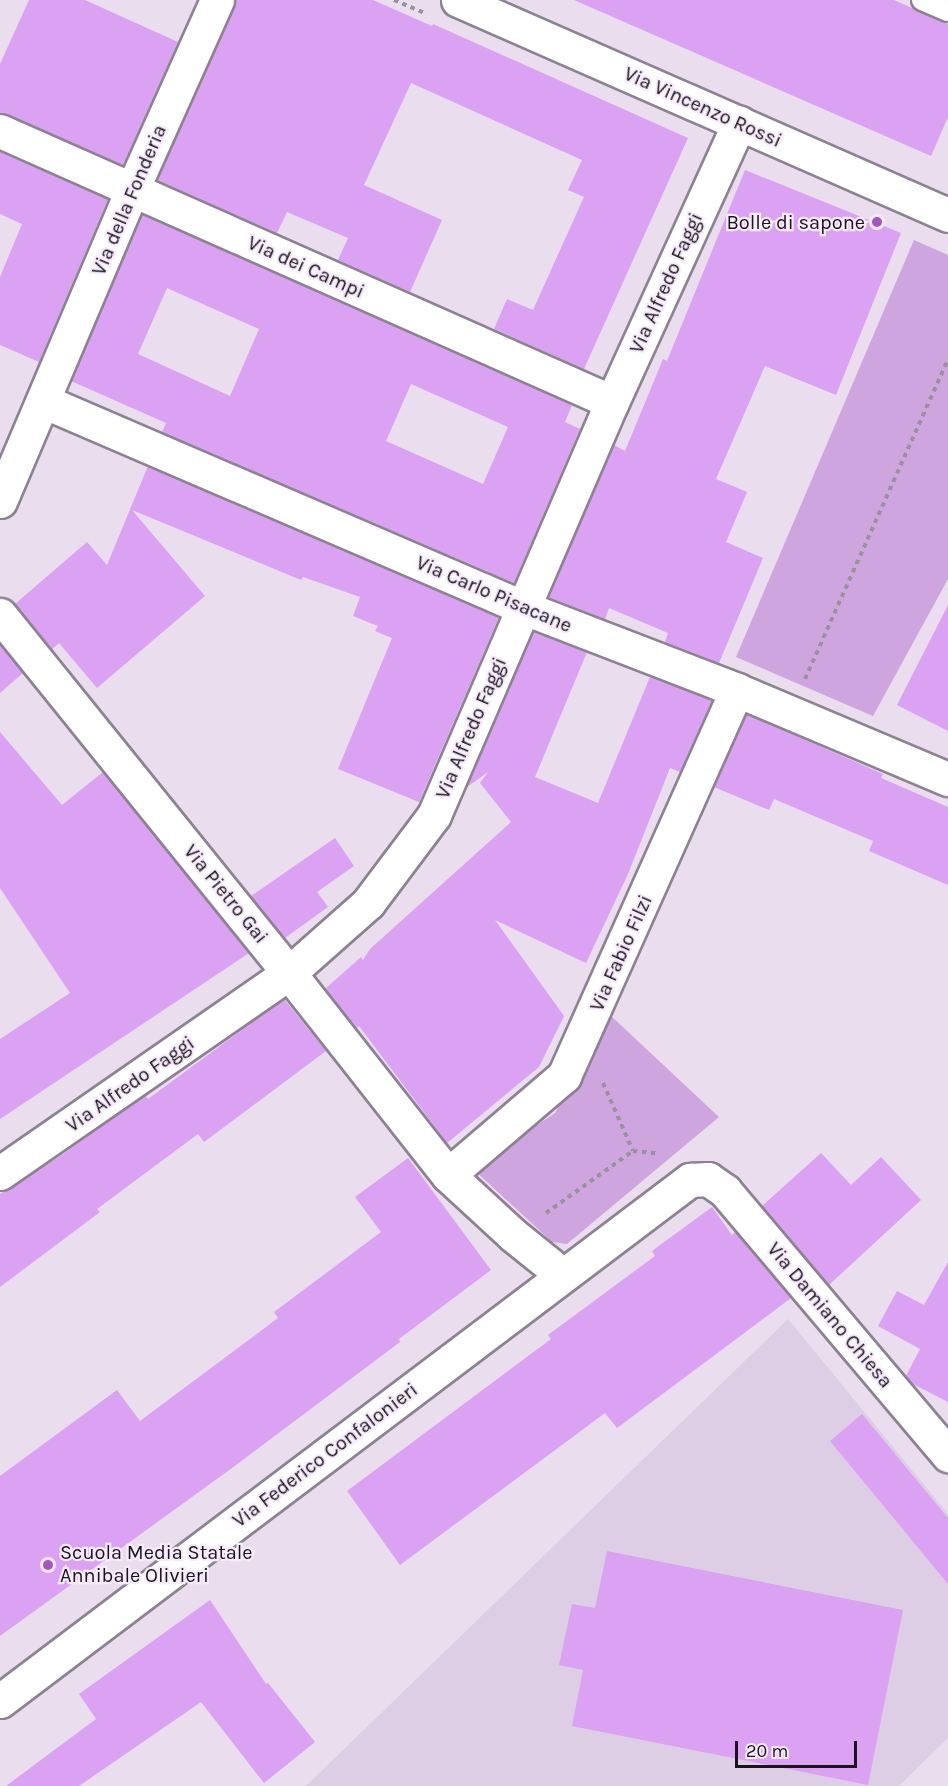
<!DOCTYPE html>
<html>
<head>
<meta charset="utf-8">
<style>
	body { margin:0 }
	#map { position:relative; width:948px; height:1786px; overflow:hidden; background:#e9ddee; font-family:Karla,sans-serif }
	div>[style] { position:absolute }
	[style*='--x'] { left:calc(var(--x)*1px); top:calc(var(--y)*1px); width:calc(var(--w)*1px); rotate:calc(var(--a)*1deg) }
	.built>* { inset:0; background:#decee5 }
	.green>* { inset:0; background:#cfa5e0 }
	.building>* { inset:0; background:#dba1f2 }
	.path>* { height:4px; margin-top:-2px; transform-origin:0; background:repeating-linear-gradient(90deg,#9a919e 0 4.5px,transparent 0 9px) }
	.roads { filter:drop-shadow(2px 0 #8d8291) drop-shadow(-2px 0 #8d8291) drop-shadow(0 2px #8d8291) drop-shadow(0 -2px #8d8291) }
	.service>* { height:20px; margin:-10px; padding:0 10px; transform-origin:10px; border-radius:10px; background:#fff }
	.minor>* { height:33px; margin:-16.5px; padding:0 16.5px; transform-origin:16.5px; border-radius:16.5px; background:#fff }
	.dots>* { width:16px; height:16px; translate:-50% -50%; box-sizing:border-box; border:3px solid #f6eafb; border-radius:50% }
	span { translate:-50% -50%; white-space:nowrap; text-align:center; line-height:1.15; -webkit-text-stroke:4.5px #f6eafb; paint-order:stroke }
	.street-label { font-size:20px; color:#18141a }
	.poi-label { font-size:20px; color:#18141a }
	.right { translate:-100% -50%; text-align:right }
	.left { translate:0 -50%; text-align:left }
	.scale { position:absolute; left:735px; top:1741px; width:122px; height:27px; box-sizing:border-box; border:3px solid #18141a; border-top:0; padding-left:8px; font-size:18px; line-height:21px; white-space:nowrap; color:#18141a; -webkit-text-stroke:4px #f6eafb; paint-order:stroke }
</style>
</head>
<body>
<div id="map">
	<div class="built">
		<div style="clip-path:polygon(788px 1319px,948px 1514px,948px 1738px,899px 1786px,306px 1786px)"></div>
	</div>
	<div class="green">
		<div style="clip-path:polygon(914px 240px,948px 255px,948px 579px,873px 716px,736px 657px)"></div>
		<div style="clip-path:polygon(610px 1015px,719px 1117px,567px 1244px,552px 1242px,472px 1168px,555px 1113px)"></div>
	</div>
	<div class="building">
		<div style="clip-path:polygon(29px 0,85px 0,178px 42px,123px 165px,0 113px,0 64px)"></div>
		<div style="clip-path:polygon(235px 0,373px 0,432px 26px,433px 24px,688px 138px,584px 369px,494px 329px,507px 299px,533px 310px,584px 197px,568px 190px,582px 160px,411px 83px,364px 185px,442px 220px,410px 292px,338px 260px,348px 238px,287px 212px,277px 233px,157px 180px)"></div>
		<div style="clip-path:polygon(574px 0,894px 0,948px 24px,948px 117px,931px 156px)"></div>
		<div style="clip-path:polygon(0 152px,108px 199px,39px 362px,0 345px,0 277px,22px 224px,0 214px)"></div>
		<div style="clip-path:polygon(745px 170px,901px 233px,836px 395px,765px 366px,716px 479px,747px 492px,726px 542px,763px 558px,719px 663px,665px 642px,668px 633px,609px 608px,605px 619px,548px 597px,614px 445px,625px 451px,663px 359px,667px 361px)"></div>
		<div style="clip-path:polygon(evenodd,142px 214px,572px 405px,565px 422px,580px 429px,514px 583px,162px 432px,166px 423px,71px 381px,142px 214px,167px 288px,259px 329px,230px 396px,138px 354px,167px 288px,142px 214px,411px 384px,508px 427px,483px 484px,386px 441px,411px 384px)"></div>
		<div style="clip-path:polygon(148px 466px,499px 617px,419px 802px,338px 769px,392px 638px,375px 631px,378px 626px,353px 616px,360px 597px,303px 577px,301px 580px,132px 510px,205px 596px,97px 688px,59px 643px,52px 649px,15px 604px,87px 542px,107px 565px)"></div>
		<div style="clip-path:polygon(948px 605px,948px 731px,897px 705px)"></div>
		<div style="clip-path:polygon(533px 632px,587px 652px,535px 777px,598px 803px,650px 677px,712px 700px,680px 772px,670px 768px,628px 874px,586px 963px,495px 920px,564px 1016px,539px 1067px,447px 1143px,359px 1026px,357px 1028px,325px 989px,361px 957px,363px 960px,370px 949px,511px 822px,480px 783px,488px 772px,467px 787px)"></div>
		<div style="clip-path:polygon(0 645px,23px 673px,0 693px)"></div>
		<div style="clip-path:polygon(747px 714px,883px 774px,881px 778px,948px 807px,948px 885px,869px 851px,873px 841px,774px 799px,769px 810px,714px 787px)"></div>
		<div style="clip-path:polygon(0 732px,62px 805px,103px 772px,249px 953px,0 1119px,0 1039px,70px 993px,0 888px)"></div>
		<div style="clip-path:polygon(335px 838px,354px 866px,317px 892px,328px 907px,285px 938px,251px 896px)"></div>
		<div style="clip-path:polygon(284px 999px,326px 1051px,204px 1142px,198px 1134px,97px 1209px,100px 1212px,0 1287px,0 1194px,59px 1157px,145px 1095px,148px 1099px)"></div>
		<div style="clip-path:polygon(821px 1153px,851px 1185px,881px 1157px,921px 1200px,829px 1285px,762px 1206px)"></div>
		<div style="clip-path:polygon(408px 1158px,491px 1270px,399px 1339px,400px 1342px,232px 1468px,0 1636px,0 1476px,117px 1390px,140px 1421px,278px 1318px,274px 1312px,381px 1232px,355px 1197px)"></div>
		<div style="clip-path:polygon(712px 1207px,732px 1235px,735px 1232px,791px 1298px,617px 1428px,605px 1413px,400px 1565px,347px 1491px,551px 1339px,548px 1335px,655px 1256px,652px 1251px)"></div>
		<div style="clip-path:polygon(948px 1262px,948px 1402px,911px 1383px,906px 1376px,920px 1349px,878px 1326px,897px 1291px,924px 1305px)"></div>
		<div style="clip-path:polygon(862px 1414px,948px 1518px,948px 1584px,830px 1441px)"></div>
		<div style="clip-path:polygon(607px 1551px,903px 1610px,868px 1785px,572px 1726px,583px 1670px,559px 1665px,572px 1604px,595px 1608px)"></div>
		<div style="clip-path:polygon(210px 1600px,266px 1684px,268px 1683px,315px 1742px,264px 1783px,201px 1702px,79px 1786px,6px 1786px,96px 1719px,79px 1694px)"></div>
	</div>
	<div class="path">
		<div style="--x:394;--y:0;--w:33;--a:23"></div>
		<div style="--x:805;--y:679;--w:350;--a:-65.9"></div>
		<div style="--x:603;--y:1083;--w:74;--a:66.2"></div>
		<div style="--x:546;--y:1213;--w:107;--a:-35.5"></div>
		<div style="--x:633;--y:1151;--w:27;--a:6"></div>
	</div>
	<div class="roads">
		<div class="service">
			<div style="--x:922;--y:0;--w:28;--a:23"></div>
		</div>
		<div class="minor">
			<div style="--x:458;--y:0;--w:535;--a:23.69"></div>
			<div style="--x:0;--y:131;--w:669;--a:23.88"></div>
			<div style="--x:43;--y:401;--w:521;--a:23.27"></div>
			<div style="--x:522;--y:607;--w:230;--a:21.1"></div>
			<div style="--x:737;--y:690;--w:229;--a:22.9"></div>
			<div style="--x:0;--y:501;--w:338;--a:-67"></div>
			<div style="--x:132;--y:190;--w:208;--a:-65.9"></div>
			<div style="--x:0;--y:615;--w:460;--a:51.1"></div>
			<div style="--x:289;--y:973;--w:257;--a:51.8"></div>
			<div style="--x:448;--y:1175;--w:88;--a:42.7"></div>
			<div style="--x:513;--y:1235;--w:64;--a:38.7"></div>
			<div style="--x:0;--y:1173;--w:351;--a:-34.7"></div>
			<div style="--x:289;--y:973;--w:106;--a:-41.5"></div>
			<div style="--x:368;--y:903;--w:110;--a:-53.1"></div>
			<div style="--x:434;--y:815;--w:450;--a:-66.7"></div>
			<div style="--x:612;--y:402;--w:307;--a:-65.5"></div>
			<div style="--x:448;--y:1175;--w:153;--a:-40.5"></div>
			<div style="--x:564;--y:1076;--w:423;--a:-65.9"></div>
			<div style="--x:0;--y:1701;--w:865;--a:-37.06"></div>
			<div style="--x:690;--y:1180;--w:18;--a:-3"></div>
			<div style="--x:708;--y:1179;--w:21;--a:35"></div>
			<div style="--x:725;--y:1191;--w:346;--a:49.8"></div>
		</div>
	</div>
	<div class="dots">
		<div style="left:877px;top:222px;background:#a654c4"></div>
		<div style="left:48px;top:1565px;background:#a654c4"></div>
	</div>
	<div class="street-label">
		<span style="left:703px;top:107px;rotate:24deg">Via Vincenzo Rossi</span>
		<span style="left:129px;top:200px;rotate:-67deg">Via della Fonderia</span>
		<span style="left:306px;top:267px;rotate:24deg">Via dei Campi</span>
		<span style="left:666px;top:283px;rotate:-66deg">Via Alfredo Faggi</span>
		<span style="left:494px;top:594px;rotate:23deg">Via Carlo Pisacane</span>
		<span style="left:471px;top:728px;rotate:-67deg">Via Alfredo Faggi</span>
		<span style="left:226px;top:894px;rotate:51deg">Via Pietro Gai</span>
		<span style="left:621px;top:953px;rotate:-66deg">Via Fabio Filzi</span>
		<span style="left:130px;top:1084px;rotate:-35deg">Via Alfredo Faggi</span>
		<span style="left:830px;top:1315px;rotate:50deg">Via Damiano Chiesa</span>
		<span style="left:325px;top:1455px;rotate:-37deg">Via Federico Confalonieri</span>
	</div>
	<div class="poi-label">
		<span class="right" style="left:865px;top:222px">Bolle di sapone</span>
		<span class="left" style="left:60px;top:1564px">Scuola Media Statale<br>Annibale Olivieri</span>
	</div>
	<div class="scale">20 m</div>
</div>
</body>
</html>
